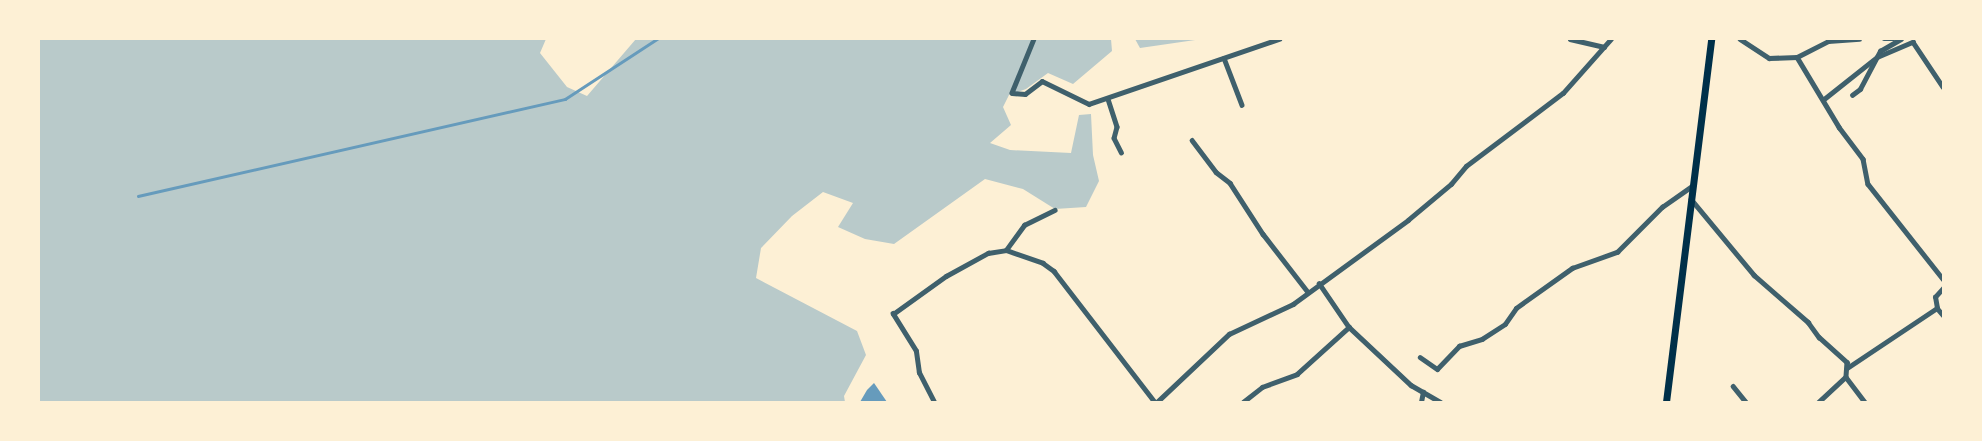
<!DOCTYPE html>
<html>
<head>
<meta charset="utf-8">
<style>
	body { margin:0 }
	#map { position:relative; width:1982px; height:441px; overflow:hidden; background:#fdf0d5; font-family:"Roboto Serif",serif }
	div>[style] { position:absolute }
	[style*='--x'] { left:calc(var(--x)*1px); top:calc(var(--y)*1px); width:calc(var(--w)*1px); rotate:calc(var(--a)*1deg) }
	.green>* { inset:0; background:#b9caca }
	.water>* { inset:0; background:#669bbc }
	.stream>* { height:2.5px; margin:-1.25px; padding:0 1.25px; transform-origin:1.25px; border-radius:1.25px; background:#669bbc }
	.minor>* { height:4.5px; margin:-2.25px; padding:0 2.25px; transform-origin:2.25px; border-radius:2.25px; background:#3f606c }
	.primary>* { height:7px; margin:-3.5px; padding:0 3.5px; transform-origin:3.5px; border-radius:3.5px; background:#003049 }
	span { translate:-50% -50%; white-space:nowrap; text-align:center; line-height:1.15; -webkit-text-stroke:4.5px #fdf0d5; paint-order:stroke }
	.frame { position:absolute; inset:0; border:40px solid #fdf0d5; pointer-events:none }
</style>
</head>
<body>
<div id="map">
	<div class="green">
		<div style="clip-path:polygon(39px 39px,546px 39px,540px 53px,567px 87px,587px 96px,636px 39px,1111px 39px,1112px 51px,1073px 84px,1048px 73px,1026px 89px,1009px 95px,1003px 107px,1011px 125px,990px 143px,1010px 150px,1071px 153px,1079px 115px,1091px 114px,1093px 155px,1099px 181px,1086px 207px,1055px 209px,1023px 189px,985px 179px,894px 244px,865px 239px,838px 227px,853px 203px,823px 192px,792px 216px,761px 248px,756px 278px,857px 331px,866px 355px,844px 396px,845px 402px,39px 402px)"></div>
		<div style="clip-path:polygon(1135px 39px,1202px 39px,1140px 48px)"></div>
	</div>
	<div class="water">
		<div style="clip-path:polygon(874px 383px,887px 402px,860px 402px,867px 390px)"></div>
	</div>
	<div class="stream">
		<div style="--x:138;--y:196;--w:438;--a:-12.8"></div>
		<div style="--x:565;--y:99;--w:110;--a:-33.1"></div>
	</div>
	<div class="minor">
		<div style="--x:1034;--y:39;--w:58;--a:112.2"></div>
		<div style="--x:1012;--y:93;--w:13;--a:4"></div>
		<div style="--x:1025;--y:94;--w:21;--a:-37"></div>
		<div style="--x:1042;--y:81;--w:52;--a:26.1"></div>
		<div style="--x:1089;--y:104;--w:201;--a:-18.9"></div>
		<div style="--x:1570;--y:39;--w:35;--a:13"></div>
		<div style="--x:1740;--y:39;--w:35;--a:33"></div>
		<div style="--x:1769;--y:58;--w:28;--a:-2"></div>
		<div style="--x:1797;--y:57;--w:82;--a:59"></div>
		<div style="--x:1839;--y:127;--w:40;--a:53"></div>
		<div style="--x:1863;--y:159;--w:25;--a:79"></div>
		<div style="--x:1868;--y:184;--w:121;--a:51.7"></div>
		<div style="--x:1884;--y:39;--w:10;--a:0"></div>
		<div style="--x:1797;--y:57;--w:35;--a:-27"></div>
		<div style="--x:1828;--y:41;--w:31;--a:-4"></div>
		<div style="--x:1224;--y:58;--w:50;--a:69"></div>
		<div style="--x:1852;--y:95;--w:10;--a:-37"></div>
		<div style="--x:1860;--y:89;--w:43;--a:-62.2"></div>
		<div style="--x:1880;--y:51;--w:24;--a:-30"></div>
		<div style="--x:1108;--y:99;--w:29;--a:72"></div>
		<div style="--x:1117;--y:127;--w:11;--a:105"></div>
		<div style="--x:1114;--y:138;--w:16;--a:63"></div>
		<div style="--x:1824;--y:99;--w:68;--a:-38.4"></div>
		<div style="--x:1877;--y:57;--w:39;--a:-23"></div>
		<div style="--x:1913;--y:42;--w:54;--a:56.3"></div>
		<div style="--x:1192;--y:140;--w:40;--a:53"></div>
		<div style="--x:1216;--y:172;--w:18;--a:38"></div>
		<div style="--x:1230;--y:183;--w:61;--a:57.1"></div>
		<div style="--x:1263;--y:234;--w:73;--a:52.2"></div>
		<div style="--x:1691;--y:199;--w:99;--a:50.3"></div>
		<div style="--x:1754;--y:275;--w:72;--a:41"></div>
		<div style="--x:1808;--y:322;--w:19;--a:54"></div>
		<div style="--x:1819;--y:337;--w:38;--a:42"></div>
		<div style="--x:1847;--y:362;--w:15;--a:94"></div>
		<div style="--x:1846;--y:377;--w:37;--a:137"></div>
		<div style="--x:1006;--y:250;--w:39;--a:19"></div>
		<div style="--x:1043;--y:263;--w:14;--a:36"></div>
		<div style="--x:1054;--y:271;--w:165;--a:52.4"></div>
		<div style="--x:1319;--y:283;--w:53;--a:55.7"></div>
		<div style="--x:1349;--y:327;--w:85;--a:43.1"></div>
		<div style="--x:1411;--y:385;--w:34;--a:30"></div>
		<div style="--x:1937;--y:308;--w:11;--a:-100"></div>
		<div style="--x:1935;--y:297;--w:12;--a:-48"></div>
		<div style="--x:1420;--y:357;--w:21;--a:35"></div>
		<div style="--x:1437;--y:369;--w:32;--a:-46"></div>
		<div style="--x:1459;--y:346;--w:24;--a:-17"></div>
		<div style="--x:1482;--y:339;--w:27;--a:-33"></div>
		<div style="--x:1505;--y:324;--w:19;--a:-55"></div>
		<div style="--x:1516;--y:308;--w:69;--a:-35.5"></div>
		<div style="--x:1572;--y:268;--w:48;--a:-19.6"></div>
		<div style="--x:1617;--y:252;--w:64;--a:-45"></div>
		<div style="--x:1662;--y:207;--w:38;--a:-35"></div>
		<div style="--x:1847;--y:368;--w:108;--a:-33.7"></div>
		<div style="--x:1937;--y:308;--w:9;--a:49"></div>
		<div style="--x:1846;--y:377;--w:31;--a:53"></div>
		<div style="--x:1733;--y:386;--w:21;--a:51"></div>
		<div style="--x:934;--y:402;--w:33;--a:-117"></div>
		<div style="--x:919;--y:373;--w:22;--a:-98"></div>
		<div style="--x:916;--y:351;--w:44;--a:-121.9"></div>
		<div style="--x:893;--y:314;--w:65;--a:-35.6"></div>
		<div style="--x:946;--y:276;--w:48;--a:-28.7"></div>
		<div style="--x:988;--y:253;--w:18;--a:-9"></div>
		<div style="--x:1006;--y:250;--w:31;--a:-54"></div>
		<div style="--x:1024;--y:225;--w:34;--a:-26"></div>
		<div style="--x:1157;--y:402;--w:99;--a:-43.4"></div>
		<div style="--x:1229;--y:334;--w:71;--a:-25.1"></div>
		<div style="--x:1293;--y:304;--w:142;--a:-36.1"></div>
		<div style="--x:1408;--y:220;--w:56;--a:-39.9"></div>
		<div style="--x:1451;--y:184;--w:23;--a:-50"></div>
		<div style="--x:1466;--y:166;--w:121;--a:-37"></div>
		<div style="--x:1563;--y:93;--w:72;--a:-48.4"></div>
		<div style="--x:1243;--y:402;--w:24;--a:-38"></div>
		<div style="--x:1262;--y:387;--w:37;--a:-20"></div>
		<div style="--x:1297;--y:374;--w:70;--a:-42.1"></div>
		<div style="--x:1421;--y:402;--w:10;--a:-79"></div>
	</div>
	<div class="primary">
		<div style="--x:1666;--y:402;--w:366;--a:-82.9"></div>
	</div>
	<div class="frame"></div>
</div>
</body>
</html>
